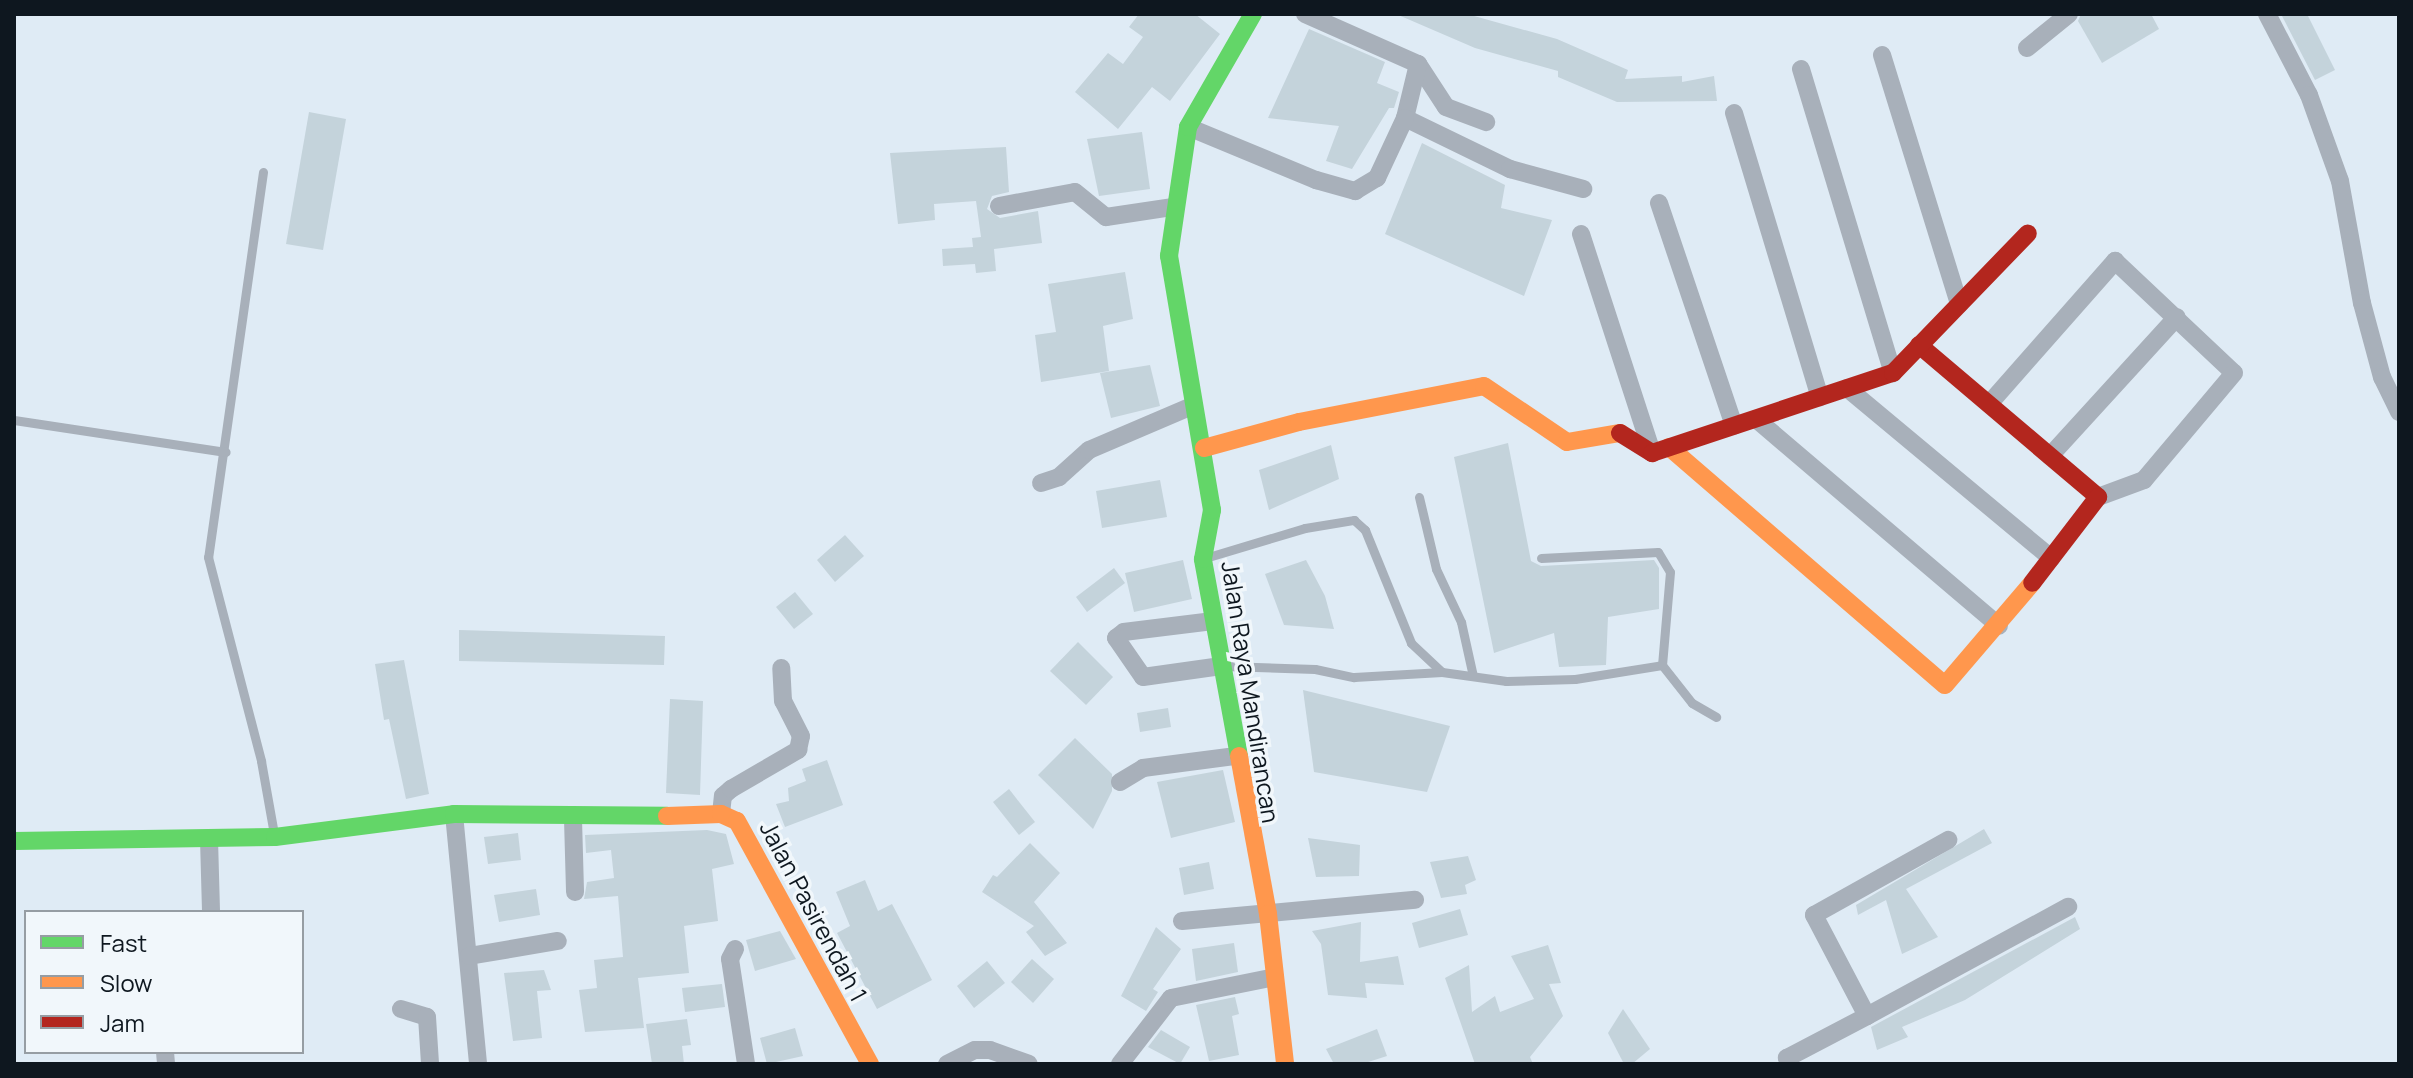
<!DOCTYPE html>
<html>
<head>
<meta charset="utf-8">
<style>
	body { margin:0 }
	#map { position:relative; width:2413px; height:1078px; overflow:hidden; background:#dfebf5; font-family:Manrope,sans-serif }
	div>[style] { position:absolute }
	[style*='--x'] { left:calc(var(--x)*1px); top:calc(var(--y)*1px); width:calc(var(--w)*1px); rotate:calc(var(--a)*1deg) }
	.building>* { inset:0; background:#c4d3db }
	.lane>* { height:9px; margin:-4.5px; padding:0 4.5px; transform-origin:4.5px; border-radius:4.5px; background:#a8b0ba }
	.street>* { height:18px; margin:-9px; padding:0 9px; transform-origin:9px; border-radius:9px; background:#a8b0ba }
	.fast>* { height:18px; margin:-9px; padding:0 9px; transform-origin:9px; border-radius:9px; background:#63d668 }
	.slow>* { height:18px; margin:-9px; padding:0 9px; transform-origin:9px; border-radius:9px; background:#ff974d }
	.jam>* { height:18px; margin:-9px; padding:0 9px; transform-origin:9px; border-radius:9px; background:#b3261e }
	span { translate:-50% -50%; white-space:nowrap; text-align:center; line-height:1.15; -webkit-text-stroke:7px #f1f7fb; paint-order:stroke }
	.street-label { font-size:24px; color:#0e171f }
	.frame { position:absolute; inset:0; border:16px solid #0e171f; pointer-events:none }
	.legend { position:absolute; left:24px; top:910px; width:280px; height:144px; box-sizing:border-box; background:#f1f7fb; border:2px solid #969da3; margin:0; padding:10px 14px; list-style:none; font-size:24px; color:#0e171f }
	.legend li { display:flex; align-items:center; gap:16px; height:40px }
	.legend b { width:40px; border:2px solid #969da3 }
</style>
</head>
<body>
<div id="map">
	<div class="building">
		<div style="clip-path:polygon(1139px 14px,1195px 14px,1220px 34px,1170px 101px,1152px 87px,1118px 129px,1075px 92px,1108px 53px,1123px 64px,1143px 37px,1129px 27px)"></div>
		<div style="clip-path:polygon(1396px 14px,1467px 14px,1557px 39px,1628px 70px,1625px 79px,1682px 76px,1682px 82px,1714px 76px,1717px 101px,1617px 102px,1558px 77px,1558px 71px,1475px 48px)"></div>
		<div style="clip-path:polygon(2081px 14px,2151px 14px,2159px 29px,2102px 63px,2078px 21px)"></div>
		<div style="clip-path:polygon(2281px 14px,2307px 14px,2335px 70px,2315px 80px)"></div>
		<div style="clip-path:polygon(1309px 29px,1385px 62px,1377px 83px,1399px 92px,1394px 108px,1389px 108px,1352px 169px,1326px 161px,1339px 126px,1268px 118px)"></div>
		<div style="clip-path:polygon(309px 112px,346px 119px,323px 250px,286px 244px)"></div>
		<div style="clip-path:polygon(1142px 132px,1150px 189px,1099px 196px,1087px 139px)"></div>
		<div style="clip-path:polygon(1422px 143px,1505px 185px,1501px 208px,1552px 220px,1524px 296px,1385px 234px)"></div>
		<div style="clip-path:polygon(1006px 147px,1009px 192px,992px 196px,987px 209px,1000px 218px,1038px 211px,1042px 243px,994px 249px,996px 271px,976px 273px,975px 264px,943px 266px,942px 249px,973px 247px,972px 238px,981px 237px,976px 201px,934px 204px,935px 220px,898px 224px,890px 153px)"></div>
		<div style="clip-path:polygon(1125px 272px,1133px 319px,1103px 326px,1109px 371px,1041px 382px,1035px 335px,1056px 332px,1048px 284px)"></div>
		<div style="clip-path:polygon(1150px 365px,1160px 406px,1111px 418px,1100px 373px)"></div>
		<div style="clip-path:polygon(1508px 443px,1531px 561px,1541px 566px,1654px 560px,1659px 568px,1659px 609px,1608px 617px,1606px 665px,1559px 667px,1554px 633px,1494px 653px,1454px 457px)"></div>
		<div style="clip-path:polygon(1331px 445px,1339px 479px,1269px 510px,1259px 470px)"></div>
		<div style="clip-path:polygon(1160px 480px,1167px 517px,1102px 528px,1096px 491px)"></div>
		<div style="clip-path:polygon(845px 535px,864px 556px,835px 582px,817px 560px)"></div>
		<div style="clip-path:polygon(1183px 560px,1192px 599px,1134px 612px,1125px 573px)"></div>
		<div style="clip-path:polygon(1306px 560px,1325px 596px,1334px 629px,1284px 625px,1265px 574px)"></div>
		<div style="clip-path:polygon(1114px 568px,1125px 583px,1087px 612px,1076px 597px)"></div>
		<div style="clip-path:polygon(795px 592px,813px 614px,794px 629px,776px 607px)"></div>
		<div style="clip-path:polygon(459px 630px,665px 636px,664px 665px,459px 661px)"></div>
		<div style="clip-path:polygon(1078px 642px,1113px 677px,1086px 705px,1050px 671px)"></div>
		<div style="clip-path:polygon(404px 660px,429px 794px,406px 799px,389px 719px,384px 720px,375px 664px)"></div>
		<div style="clip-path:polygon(1303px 690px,1450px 726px,1427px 792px,1314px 772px)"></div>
		<div style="clip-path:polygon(670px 699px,703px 701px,700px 795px,666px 793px)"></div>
		<div style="clip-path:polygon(1168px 708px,1171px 727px,1140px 732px,1137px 713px)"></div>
		<div style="clip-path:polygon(1075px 738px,1112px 774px,1112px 791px,1093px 829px,1038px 775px)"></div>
		<div style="clip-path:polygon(827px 760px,843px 805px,785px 827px,776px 804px,789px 801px,788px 788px,806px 781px,802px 769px)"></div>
		<div style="clip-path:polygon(1223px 770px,1235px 822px,1171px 838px,1157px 782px)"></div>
		<div style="clip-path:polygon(1009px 789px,1035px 822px,1019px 835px,993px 802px)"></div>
		<div style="clip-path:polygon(1984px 829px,1992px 843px,1906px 889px,1938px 937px,1902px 954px,1886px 900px,1858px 915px,1856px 905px)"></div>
		<div style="clip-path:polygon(707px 830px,726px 834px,734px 864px,712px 869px,718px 921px,684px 926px,689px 973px,638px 978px,644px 1028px,585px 1032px,579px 990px,597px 988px,594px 960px,623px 957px,618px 896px,584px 899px,587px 882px,614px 878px,611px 850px,586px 853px,585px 835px)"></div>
		<div style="clip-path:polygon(518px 833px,521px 860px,488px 864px,484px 837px)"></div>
		<div style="clip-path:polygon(1308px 838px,1360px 845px,1359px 876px,1316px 877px)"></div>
		<div style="clip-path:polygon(1030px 843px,1060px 873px,1034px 902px,1067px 943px,1045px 956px,1026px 932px,1034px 926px,982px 892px,993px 875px,997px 877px)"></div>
		<div style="clip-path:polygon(1468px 856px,1476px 880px,1465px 885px,1467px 894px,1441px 898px,1430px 862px)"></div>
		<div style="clip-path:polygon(1209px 862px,1214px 889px,1184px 895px,1179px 868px)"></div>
		<div style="clip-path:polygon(865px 880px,878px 911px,892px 904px,932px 980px,877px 1009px,837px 933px,850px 926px,836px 892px)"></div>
		<div style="clip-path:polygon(536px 889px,540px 915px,499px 922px,494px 895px)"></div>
		<div style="clip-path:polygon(1460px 909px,1468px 935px,1419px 948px,1412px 923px)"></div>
		<div style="clip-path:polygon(2075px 917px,2080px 929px,1965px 1000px,1902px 1027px,1908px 1037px,1877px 1050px,1871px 1027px)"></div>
		<div style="clip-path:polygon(1361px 922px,1360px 962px,1398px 956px,1404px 985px,1365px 983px,1367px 998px,1328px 995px,1321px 944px,1312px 931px)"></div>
		<div style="clip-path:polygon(1156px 927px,1181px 949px,1153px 989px,1158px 992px,1146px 1011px,1121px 996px)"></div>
		<div style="clip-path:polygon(780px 931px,796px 959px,755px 971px,746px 940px)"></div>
		<div style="clip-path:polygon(1234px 943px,1238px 972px,1196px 981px,1192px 949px)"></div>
		<div style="clip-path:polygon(1548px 945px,1561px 983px,1549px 984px,1563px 1016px,1530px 1057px,1533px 1064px,1475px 1064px,1445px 978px,1469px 965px,1472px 1012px,1495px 996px,1500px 1012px,1534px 999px,1511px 956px)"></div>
		<div style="clip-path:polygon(1032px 959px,1054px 979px,1033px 1003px,1011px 982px)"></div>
		<div style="clip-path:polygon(987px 961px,1005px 983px,974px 1008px,957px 986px)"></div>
		<div style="clip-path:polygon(544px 970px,551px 990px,537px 991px,542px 1038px,513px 1041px,504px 973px)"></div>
		<div style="clip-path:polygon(722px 984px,725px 1007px,685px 1012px,682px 988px)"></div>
		<div style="clip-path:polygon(1235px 997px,1239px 1014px,1232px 1016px,1239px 1055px,1209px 1061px,1196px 1005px)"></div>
		<div style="clip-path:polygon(1623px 1009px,1650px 1049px,1632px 1064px,1624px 1064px,1608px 1033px)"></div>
		<div style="clip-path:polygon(687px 1019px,691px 1045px,682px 1046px,684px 1064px,652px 1064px,646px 1024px)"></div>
		<div style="clip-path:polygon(795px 1028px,803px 1056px,767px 1064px,760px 1038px)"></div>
		<div style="clip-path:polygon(1377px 1029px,1387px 1056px,1362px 1064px,1334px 1064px,1326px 1049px)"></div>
		<div style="clip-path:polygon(1161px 1030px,1190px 1047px,1180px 1064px,1148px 1047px)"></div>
	</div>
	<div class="lane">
		<div style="--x:263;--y:172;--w:389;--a:98.1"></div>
		<div style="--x:208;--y:557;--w:211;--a:75.4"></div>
		<div style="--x:261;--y:761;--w:74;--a:79.9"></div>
		<div style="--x:14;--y:420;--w:214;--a:8.6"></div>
		<div style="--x:1419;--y:497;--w:74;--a:76.7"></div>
		<div style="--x:1436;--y:569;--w:59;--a:64.7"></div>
		<div style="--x:1461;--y:622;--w:55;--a:77.5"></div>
		<div style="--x:1205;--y:558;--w:104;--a:-16.7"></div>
		<div style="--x:1305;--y:528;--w:50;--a:-9.3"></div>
		<div style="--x:1354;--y:520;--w:15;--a:42"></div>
		<div style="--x:1365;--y:530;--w:122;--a:67.8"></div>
		<div style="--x:1411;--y:643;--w:42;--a:43.1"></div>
		<div style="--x:1442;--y:672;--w:65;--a:8"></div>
		<div style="--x:1506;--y:681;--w:69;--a:-1.7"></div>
		<div style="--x:1575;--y:679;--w:88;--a:-9.1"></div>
		<div style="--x:1662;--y:665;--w:48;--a:51.7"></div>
		<div style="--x:1692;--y:703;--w:28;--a:30"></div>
		<div style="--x:1541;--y:558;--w:117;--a:-2.9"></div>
		<div style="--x:1658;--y:552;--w:23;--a:59"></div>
		<div style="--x:1670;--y:572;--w:93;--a:94.9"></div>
		<div style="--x:1224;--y:666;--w:91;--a:1.9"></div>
		<div style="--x:1315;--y:669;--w:40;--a:12"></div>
		<div style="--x:1354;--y:677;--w:88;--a:-3.3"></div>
	</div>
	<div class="street">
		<div style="--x:1305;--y:14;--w:124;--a:23.9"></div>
		<div style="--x:1418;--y:64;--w:51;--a:56.9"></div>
		<div style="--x:1446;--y:107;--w:43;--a:20.6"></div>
		<div style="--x:2267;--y:14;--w:91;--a:62.6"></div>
		<div style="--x:2309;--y:95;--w:91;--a:70.2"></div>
		<div style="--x:2340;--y:181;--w:124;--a:79.8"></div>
		<div style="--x:2362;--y:303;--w:77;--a:74.9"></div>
		<div style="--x:2382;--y:377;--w:39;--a:64"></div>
		<div style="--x:2027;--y:48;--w:54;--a:-39"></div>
		<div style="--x:1882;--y:55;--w:261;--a:72.8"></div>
		<div style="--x:1418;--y:64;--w:56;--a:103.5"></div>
		<div style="--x:1405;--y:118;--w:117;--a:25.9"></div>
		<div style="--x:1510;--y:169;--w:76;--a:15.3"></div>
		<div style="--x:1801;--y:69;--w:318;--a:73.2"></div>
		<div style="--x:1734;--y:113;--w:297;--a:73.2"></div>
		<div style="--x:1188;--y:127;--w:139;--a:22.5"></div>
		<div style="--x:1316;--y:180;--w:41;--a:15.8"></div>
		<div style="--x:1355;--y:191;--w:26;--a:-31"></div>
		<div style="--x:1377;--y:178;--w:66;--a:-65"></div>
		<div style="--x:1659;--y:203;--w:235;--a:71.4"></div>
		<div style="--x:999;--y:206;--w:77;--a:-10.4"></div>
		<div style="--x:1075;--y:192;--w:40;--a:39"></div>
		<div style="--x:1106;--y:217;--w:68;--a:-8.5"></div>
		<div style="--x:1581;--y:234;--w:230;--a:72"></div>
		<div style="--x:1847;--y:388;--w:266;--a:39.8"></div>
		<div style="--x:1989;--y:404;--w:191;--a:-48.6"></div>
		<div style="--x:2115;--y:261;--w:163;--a:43.3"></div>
		<div style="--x:2234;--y:373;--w:140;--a:130.1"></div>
		<div style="--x:2144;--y:480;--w:49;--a:159.7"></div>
		<div style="--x:1756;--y:419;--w:319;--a:40.4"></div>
		<div style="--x:2050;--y:456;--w:188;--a:-47.6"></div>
		<div style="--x:1041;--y:483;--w:19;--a:-18"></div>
		<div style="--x:1059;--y:477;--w:40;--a:-42"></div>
		<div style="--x:1089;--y:450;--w:112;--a:-23.1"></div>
		<div style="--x:1213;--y:621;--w:90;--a:173"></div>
		<div style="--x:1124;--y:632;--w:10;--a:143"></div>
		<div style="--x:1116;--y:638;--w:47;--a:55.3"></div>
		<div style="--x:1143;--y:677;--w:79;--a:-8"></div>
		<div style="--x:1120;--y:782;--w:27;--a:-31"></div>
		<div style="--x:1143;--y:768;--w:94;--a:-7.4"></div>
		<div style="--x:454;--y:814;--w:251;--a:84.5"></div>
		<div style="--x:721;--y:814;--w:18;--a:-84"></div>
		<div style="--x:723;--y:796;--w:11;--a:-41"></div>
		<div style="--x:731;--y:789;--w:78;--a:-30.2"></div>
		<div style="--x:798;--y:750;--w:14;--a:-78"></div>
		<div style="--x:801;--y:736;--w:39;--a:-117"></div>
		<div style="--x:783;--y:701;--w:33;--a:-93"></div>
		<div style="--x:573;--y:819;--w:73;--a:88.4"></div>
		<div style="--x:209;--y:839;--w:73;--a:88.4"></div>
		<div style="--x:1182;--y:921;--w:234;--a:-5.2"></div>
		<div style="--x:735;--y:949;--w:11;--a:117"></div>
		<div style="--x:730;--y:959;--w:106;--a:81.3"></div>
		<div style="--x:469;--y:956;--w:90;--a:-9.6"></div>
		<div style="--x:401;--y:1009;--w:27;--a:17"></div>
		<div style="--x:427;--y:1017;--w:47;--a:86.3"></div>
		<div style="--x:1867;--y:1016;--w:229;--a:-28.5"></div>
		<div style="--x:165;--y:1052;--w:12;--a:85"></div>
		<div style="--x:947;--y:1064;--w:31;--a:-27"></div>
		<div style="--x:975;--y:1050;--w:15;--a:0"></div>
		<div style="--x:990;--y:1050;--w:41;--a:19.7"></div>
		<div style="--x:1120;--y:1064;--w:83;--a:-52.3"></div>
		<div style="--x:1171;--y:998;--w:106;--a:-11.4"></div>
		<div style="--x:1790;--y:1064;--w:7;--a:-117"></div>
		<div style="--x:1787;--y:1058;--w:90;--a:-27.7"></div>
		<div style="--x:1867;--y:1016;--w:114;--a:-117.7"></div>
		<div style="--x:1814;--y:915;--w:154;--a:-29.2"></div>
	</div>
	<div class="fast">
		<div style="--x:1239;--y:756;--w:200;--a:-100.4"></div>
		<div style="--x:1203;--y:559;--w:50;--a:-79.6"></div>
		<div style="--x:1212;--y:510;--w:258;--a:-99.6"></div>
		<div style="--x:1169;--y:256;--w:130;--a:-81.6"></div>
		<div style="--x:1188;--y:127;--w:130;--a:-60.1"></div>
		<div style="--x:14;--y:841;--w:261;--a:-0.9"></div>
		<div style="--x:275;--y:837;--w:180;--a:-7.3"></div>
		<div style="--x:454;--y:814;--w:213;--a:0.5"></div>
	</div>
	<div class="slow">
		<div style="--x:1669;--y:447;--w:364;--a:40.8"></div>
		<div style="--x:1945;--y:685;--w:134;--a:-49.5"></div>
		<div style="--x:1204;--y:448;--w:98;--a:-15.3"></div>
		<div style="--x:1299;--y:422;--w:188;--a:-11"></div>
		<div style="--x:1484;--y:386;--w:100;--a:34"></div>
		<div style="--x:1567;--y:442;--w:54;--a:-9.6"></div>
		<div style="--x:1239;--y:756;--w:161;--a:79.6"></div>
		<div style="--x:1268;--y:914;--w:151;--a:83.5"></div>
		<div style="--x:667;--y:816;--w:54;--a:-2.1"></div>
		<div style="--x:721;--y:814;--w:17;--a:24"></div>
		<div style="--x:737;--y:821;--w:277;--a:61.3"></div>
	</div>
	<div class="jam">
		<div style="--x:1919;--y:345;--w:235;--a:40.3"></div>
		<div style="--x:2098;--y:497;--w:108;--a:127.5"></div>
		<div style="--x:1620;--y:433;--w:38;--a:32"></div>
		<div style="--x:1652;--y:453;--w:254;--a:-18.4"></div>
		<div style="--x:1893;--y:373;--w:194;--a:-46"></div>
	</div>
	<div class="street-label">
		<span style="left:1251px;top:692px;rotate:81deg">Jalan Raya Mandirancan</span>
		<span style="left:814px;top:911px;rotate:62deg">Jalan Pasirendah 1</span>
	</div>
	<div class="frame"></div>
	<ul class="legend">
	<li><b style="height:10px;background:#63d668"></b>Fast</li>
	<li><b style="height:10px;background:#ff974d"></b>Slow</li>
	<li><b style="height:10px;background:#b3261e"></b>Jam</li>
	</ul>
</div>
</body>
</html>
